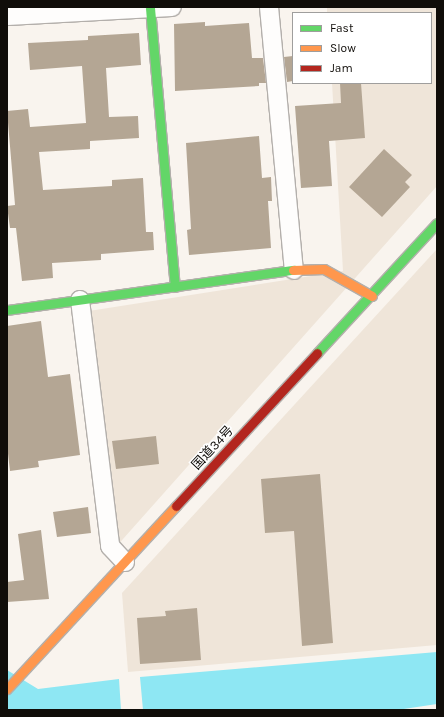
<!DOCTYPE html>
<html>
<head>
<meta charset="utf-8">
<style>
	body { margin:0 }
	#map { position:relative; width:444px; height:717px; overflow:hidden; background:#f9f4ee; font-family:Karla,"Noto Sans JP",sans-serif }
	div>[style] { position:absolute }
	[style*='--x'] { left:calc(var(--x)*1px); top:calc(var(--y)*1px); width:calc(var(--w)*1px); rotate:calc(var(--a)*1deg) }
	.built>* { inset:0; background:#efe5d9 }
	.water>* { inset:0; background:#8ee7f3 }
	.building>* { inset:0; background:#b4a694 }
	.roads { filter:drop-shadow(1px 0 #b3afab) drop-shadow(-1px 0 #b3afab) drop-shadow(0 1px #b3afab) drop-shadow(0 -1px #b3afab) }
	.street>* { height:18px; margin:-9px; padding:0 9px; transform-origin:9px; border-radius:9px; background:#fefdfc }
	.fast>* { height:9px; margin:-4.5px; padding:0 4.5px; transform-origin:4.5px; border-radius:4.5px; background:#63d668 }
	.slow>* { height:9px; margin:-4.5px; padding:0 4.5px; transform-origin:4.5px; border-radius:4.5px; background:#ff974d }
	.jam>* { height:9px; margin:-4.5px; padding:0 4.5px; transform-origin:4.5px; border-radius:4.5px; background:#b3261e }
	span { translate:-50% -50%; white-space:nowrap; text-align:center; line-height:1.15; -webkit-text-stroke:3px #fff; paint-order:stroke }
	.street-label { font-size:13px; color:#100d09 }
	.frame { position:absolute; inset:0; border:8px solid #100d09; pointer-events:none }
	.legend { position:absolute; left:292px; top:12px; width:140px; height:72px; box-sizing:border-box; background:#fff; border:1px solid #9f9e9d; margin:0; padding:5px 7px; list-style:none; font-size:12px; color:#100d09 }
	.legend li { display:flex; align-items:center; gap:8px; height:20px }
	.legend b { width:20px; border:1px solid #9f9e9d }
</style>
</head>
<body>
<div id="map">
	<div class="built">
		<div style="clip-path:polygon(327px 7px,437px 7px,437px 186px,115px 548px,89px 311px,343px 271px,332px 83px,431px 83px,431px 13px,327px 13px)"></div>
		<div style="clip-path:polygon(437px 249px,437px 645px,128px 672px,122px 593px)"></div>
	</div>
	<div class="water">
		<div style="clip-path:polygon(437px 652px,437px 704px,397px 710px,143px 710px,140px 677px)"></div>
		<div style="clip-path:polygon(7px 670px,38px 689px,119px 679px,121px 710px,7px 710px)"></div>
	</div>
	<div class="building">
		<div style="clip-path:polygon(205px 22px,205px 26px,249px 23px,252px 58px,263px 58px,266px 83px,259px 83px,259px 86px,175px 91px,174px 24px)"></div>
		<div style="clip-path:polygon(139px 33px,141px 65px,106px 68px,109px 117px,138px 116px,139px 138px,90px 141px,90px 149px,39px 152px,43px 190px,112px 186px,112px 180px,143px 178px,146px 232px,153px 232px,154px 250px,101px 254px,101px 260px,52px 263px,53px 278px,22px 281px,16px 228px,10px 228px,7px 206px,15px 205px,7px 111px,28px 109px,30px 127px,86px 123px,82px 66px,30px 70px,28px 43px,88px 40px,88px 36px)"></div>
		<div style="clip-path:polygon(293px 56px,293px 81px,287px 82px,284px 57px)"></div>
		<div style="clip-path:polygon(340px 83px,361px 83px,365px 138px,329px 141px,332px 186px,301px 188px,295px 106px,341px 103px)"></div>
		<div style="clip-path:polygon(259px 136px,262px 178px,271px 177px,272px 201px,268px 201px,271px 248px,189px 255px,187px 230px,191px 229px,186px 143px)"></div>
		<div style="clip-path:polygon(384px 149px,412px 175px,405px 182px,410px 187px,382px 217px,349px 187px)"></div>
		<div style="clip-path:polygon(41px 321px,48px 377px,70px 374px,80px 455px,38px 461px,39px 467px,10px 471px,7px 445px,7px 326px)"></div>
		<div style="clip-path:polygon(156px 436px,159px 464px,116px 469px,112px 441px)"></div>
		<div style="clip-path:polygon(320px 474px,333px 643px,302px 646px,294px 531px,265px 533px,261px 479px)"></div>
		<div style="clip-path:polygon(88px 507px,91px 533px,57px 537px,53px 512px)"></div>
		<div style="clip-path:polygon(41px 530px,49px 599px,7px 602px,7px 582px,24px 580px,18px 534px)"></div>
		<div style="clip-path:polygon(197px 608px,201px 660px,140px 664px,137px 618px,166px 616px,165px 611px)"></div>
	</div>
	<div class="roads">
		<div class="street">
			<div style="--x:269;--y:7;--w:264;--a:84.6"></div>
			<div style="--x:7;--y:16;--w:165;--a:-3.1"></div>
			<div style="--x:80;--y:300;--w:248;--a:83"></div>
			<div style="--x:110;--y:546;--w:22;--a:47"></div>
		</div>
		<div class="fast">
			<div style="--x:150;--y:8;--w:280;--a:84.9"></div>
			<div style="--x:7;--y:310;--w:289;--a:-8"></div>
			<div style="--x:317;--y:353;--w:177;--a:-47.3"></div>
		</div>
		<div class="slow">
			<div style="--x:293;--y:270;--w:31;--a:-2"></div>
			<div style="--x:324;--y:269;--w:55;--a:29.4"></div>
			<div style="--x:7;--y:689;--w:249;--a:-47.3"></div>
		</div>
		<div class="jam">
			<div style="--x:176;--y:506;--w:208;--a:-47.3"></div>
		</div>
	</div>
	<div class="street-label">
		<span style="left:213px;top:448px;rotate:-47deg">国道34号</span>
	</div>
	<div class="frame"></div>
	<ul class="legend">
	<li><b style="height:5px;background:#63d668"></b>Fast</li>
	<li><b style="height:5px;background:#ff974d"></b>Slow</li>
	<li><b style="height:5px;background:#b3261e"></b>Jam</li>
	</ul>
</div>
</body>
</html>
